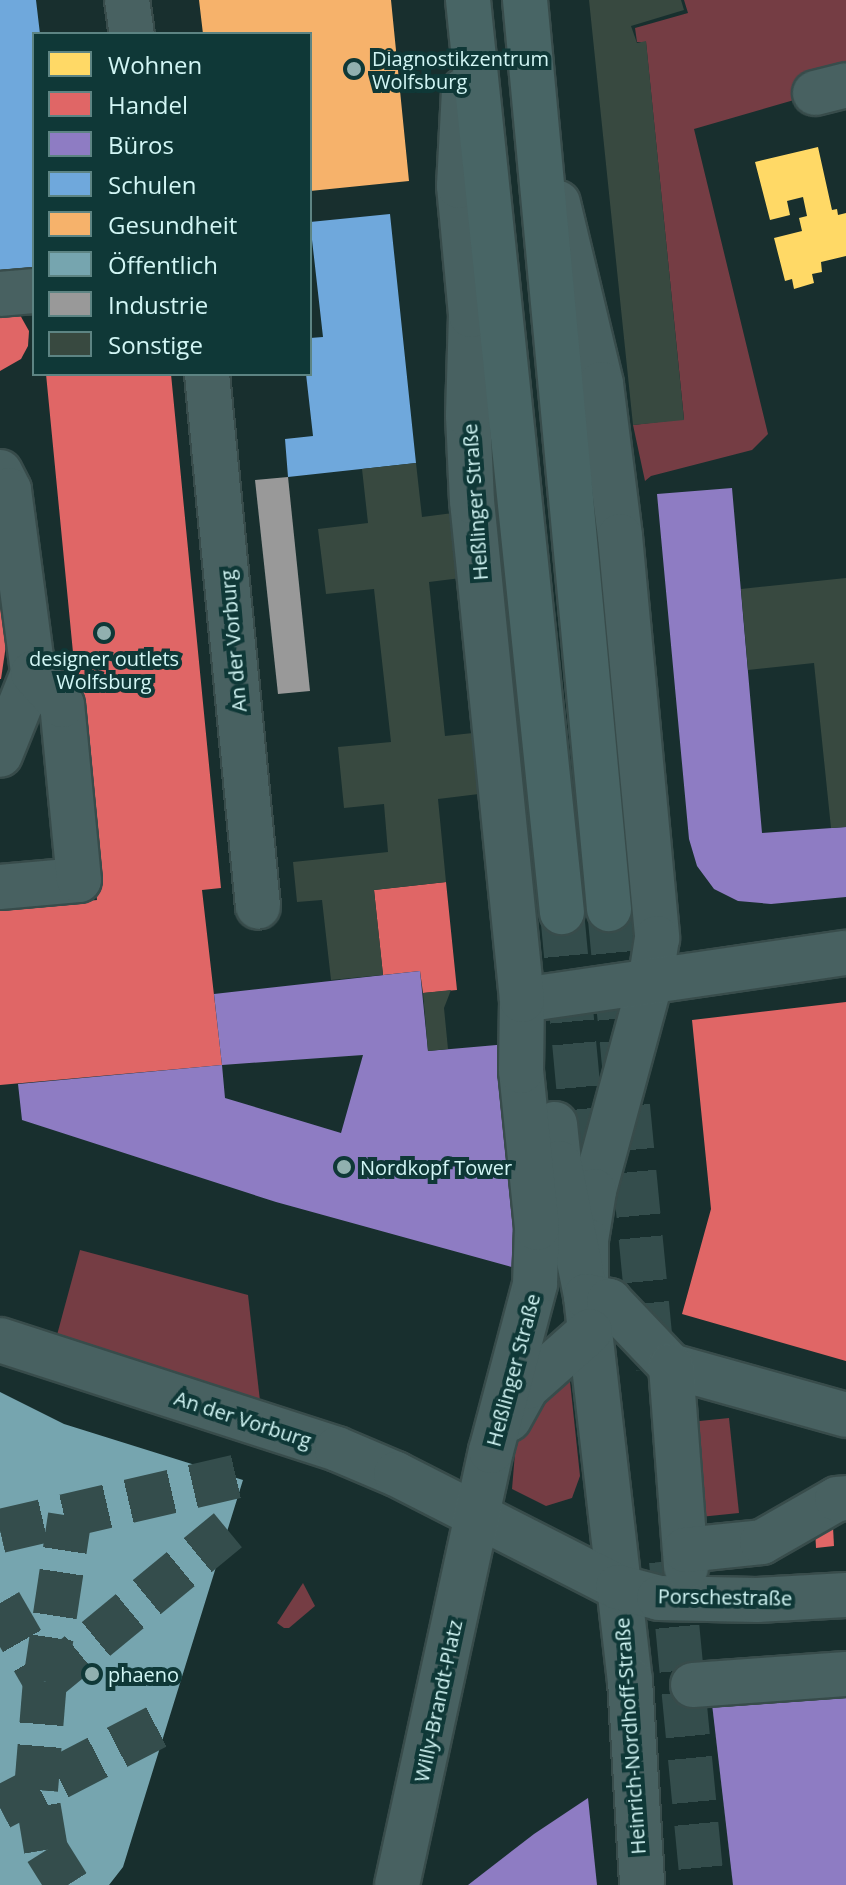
<!DOCTYPE html>
<html>
<head>
<meta charset="utf-8">
<style>
	body { margin:0 }
	#map { position:relative; width:846px; height:1885px; overflow:hidden; background:#182f2e; font-family:"Open Sans",sans-serif }
	div>[style] { position:absolute }
	[style*='--x'] { left:calc(var(--x)*1px); top:calc(var(--y)*1px); width:calc(var(--w)*1px); rotate:calc(var(--a)*1deg) }
	.green>* { inset:0; background:#753d44 }
	.homes>* { inset:0; background:#ffd966 }
	.shops>* { inset:0; background:#e06666 }
	.offices>* { inset:0; background:#8e7cc3 }
	.schools>* { inset:0; background:#6fa8dc }
	.health>* { inset:0; background:#f6b26b }
	.public>* { inset:0; background:#76a5af }
	.industry>* { inset:0; background:#999 }
	.building>* { inset:0; background:#384940 }
	.minor-tunnel>* { height:44px; margin-top:-22px; transform-origin:0; background:repeating-linear-gradient(90deg,#344d4c 0 44px,transparent 0 66px) }
	.major-tunnel>* { height:44px; margin-top:-22px; transform-origin:0; background:repeating-linear-gradient(90deg,#344d4c 0 44px,transparent 0 66px) }
	.roads { filter:drop-shadow(2px 0 #384c4b) drop-shadow(-2px 0 #384c4b) drop-shadow(0 2px #384c4b) drop-shadow(0 -2px #384c4b) }
	.minor>* { height:44px; margin:-22px; padding:0 22px; transform-origin:22px; border-radius:22px; background:#486161 }
	.major>* { height:44px; margin:-22px; padding:0 22px; transform-origin:22px; border-radius:22px; background:#486565 }
	.dots>* { width:22px; height:22px; translate:-50% -50%; box-sizing:border-box; border:4px solid #0f3837; border-radius:50% }
	span { translate:-50% -50%; white-space:nowrap; text-align:center; line-height:1.15; -webkit-text-stroke:8px #0f3837; paint-order:stroke }
	.poi-label { font-size:20px; color:#d2f6f5 }
	.left { translate:0 -50%; text-align:left }
	.street-label { font-size:20px; color:#d2f6f5 }
	.legend { position:absolute; left:32px; top:32px; width:280px; height:344px; box-sizing:border-box; background:#0f3837; border:2px solid #5d8483; margin:0; padding:10px 14px; list-style:none; font-size:24px; color:#d2f6f5 }
	.legend li { display:flex; align-items:center; gap:16px; height:40px }
	.legend b { width:40px; border:2px solid #5d8483 }
</style>
</head>
<body>
<div id="map">
	<div class="green">
		<div style="clip-path:polygon(684px 0,846px 0,846px 85px,694px 129px,768px 434px,752px 450px,651px 476px,645px 481px,633px 425px,684px 419px,646px 42px,637px 42px,635px 28px,688px 13px)"></div>
		<div style="clip-path:polygon(80px 1250px,248px 1295px,260px 1401px,57px 1335px)"></div>
		<div style="clip-path:polygon(569px 1372px,580px 1476px,572px 1498px,546px 1506px,512px 1489px,515px 1453px,522px 1415px)"></div>
		<div style="clip-path:polygon(729px 1418px,739px 1513px,690px 1518px,680px 1423px)"></div>
		<div style="clip-path:polygon(303px 1583px,315px 1606px,289px 1628px,284px 1628px,277px 1623px)"></div>
	</div>
	<div class="homes">
		<div style="clip-path:polygon(818px 147px,832px 210px,837px 209px,838px 215px,846px 213px,846px 256px,821px 262px,822px 272px,812px 274px,814px 283px,794px 289px,792px 279px,785px 281px,774px 238px,802px 231px,799px 218px,807px 216px,803px 197px,787px 201px,790px 215px,770px 220px,755px 162px)"></div>
	</div>
	<div class="shops">
		<div style="clip-path:polygon(0 299px,15px 306px,29px 331px,28px 346px,21px 359px,0 371px)"></div>
		<div style="clip-path:polygon(46px 374px,171px 374px,221px 888px,202px 890px,222px 1065px,0 1085px,0 910px,97px 900px)"></div>
		<div style="clip-path:polygon(0 497px,10px 618px,1px 679px,0 679px)"></div>
		<div style="clip-path:polygon(446px 882px,457px 990px,423px 993px,420px 971px,383px 975px,374px 890px)"></div>
		<div style="clip-path:polygon(846px 1002px,846px 1361px,682px 1314px,711px 1209px,692px 1020px)"></div>
		<div style="clip-path:polygon(833px 1527px,834px 1546px,816px 1548px,815px 1528px)"></div>
	</div>
	<div class="offices">
		<div style="clip-path:polygon(732px 488px,762px 833px,846px 827px,846px 897px,771px 904px,738px 901px,714px 889px,697px 866px,689px 839px,657px 494px)"></div>
		<div style="clip-path:polygon(420px 971px,428px 1051px,508px 1044px,530px 1272px,276px 1202px,22px 1120px,18px 1084px,222px 1065px,225px 1098px,341px 1133px,363px 1055px,222px 1065px,214px 994px)"></div>
		<div style="clip-path:polygon(846px 1690px,846px 1885px,733px 1885px,712px 1704px)"></div>
		<div style="clip-path:polygon(588px 1798px,597px 1885px,468px 1885px,534px 1834px)"></div>
	</div>
	<div class="schools">
		<div style="clip-path:polygon(0 0,36px 0,40px 34px,34px 34px,34px 274px,0 277px)"></div>
		<div style="clip-path:polygon(390px 214px,416px 463px,288px 477px,285px 439px,313px 436px,306px 374px,310px 374px,310px 338px,323px 337px,310px 222px)"></div>
	</div>
	<div class="health">
		<div style="clip-path:polygon(199px 0,391px 0,409px 181px,310px 191px,310px 34px,203px 34px)"></div>
	</div>
	<div class="public">
		<div style="clip-path:polygon(0 1392px,64px 1424px,243px 1480px,123px 1867px,109px 1885px,0 1885px)"></div>
	</div>
	<div class="industry">
		<div style="clip-path:polygon(288px 477px,310px 691px,278px 694px,255px 480px)"></div>
	</div>
	<div class="building">
		<div style="clip-path:polygon(589px 0,681px 0,684px 10px,631px 26px,637px 43px,646px 41px,684px 420px,633px 425px)"></div>
		<div style="clip-path:polygon(416px 463px,422px 517px,453px 513px,461px 578px,429px 582px,445px 736px,473px 733px,479px 794px,438px 799px,446px 882px,374px 890px,383px 975px,331px 980px,322px 900px,297px 902px,293px 862px,388px 852px,384px 804px,344px 808px,338px 747px,391px 742px,374px 589px,326px 594px,318px 529px,368px 523px,362px 469px)"></div>
		<div style="clip-path:polygon(846px 578px,846px 827px,831px 828px,814px 663px,748px 670px,741px 589px)"></div>
		<div style="clip-path:polygon(451px 990px,444px 1008px,448px 1049px,428px 1051px,423px 993px)"></div>
	</div>
	<div class="minor-tunnel">
		<div style="--x:0;--y:1531;--w:253;--a:-13"></div>
		<div style="--x:0;--y:1603;--w:90;--a:60"></div>
		<div style="--x:45;--y:1681;--w:237;--a:-39.5"></div>
		<div style="--x:0;--y:1808;--w:191;--a:-27.4"></div>
		<div style="--x:68;--y:1885;--w:41;--a:-122.2"></div>
		<div style="--x:46;--y:1850;--w:61;--a:-99.5"></div>
		<div style="--x:36;--y:1790;--w:109;--a:-85.3"></div>
		<div style="--x:45;--y:1681;--w:167;--a:-81.4"></div>
	</div>
	<div class="major-tunnel">
		<div style="--x:609;--y:909;--w:462;--a:84.5"></div>
		<div style="--x:562;--y:912;--w:294;--a:84.7"></div>
		<div style="--x:671;--y:1561;--w:325;--a:84.5"></div>
	</div>
	<div class="roads">
		<div class="minor">
			<div style="--x:127;--y:0;--w:34;--a:82"></div>
			<div style="--x:815;--y:93;--w:32;--a:-14"></div>
			<div style="--x:558;--y:203;--w:186;--a:76.6"></div>
			<div style="--x:601;--y:384;--w:153;--a:82.9"></div>
			<div style="--x:620;--y:536;--w:404;--a:84.7"></div>
			<div style="--x:657;--y:938;--w:46;--a:98.8"></div>
			<div style="--x:650;--y:983;--w:215;--a:105.1"></div>
			<div style="--x:594;--y:1191;--w:50;--a:99.3"></div>
			<div style="--x:586;--y:1240;--w:56;--a:90"></div>
			<div style="--x:0;--y:294;--w:34;--a:-5"></div>
			<div style="--x:207;--y:374;--w:535;--a:84.53"></div>
			<div style="--x:0;--y:472;--w:20;--a:63"></div>
			<div style="--x:9;--y:490;--w:185;--a:82.5"></div>
			<div style="--x:33;--y:673;--w:88;--a:111.9"></div>
			<div style="--x:0;--y:887;--w:79;--a:-5.1"></div>
			<div style="--x:79;--y:880;--w:176;--a:-95.5"></div>
			<div style="--x:62;--y:705;--w:43;--a:-132.2"></div>
			<div style="--x:522;--y:1000;--w:327;--a:-8.3"></div>
			<div style="--x:555;--y:1124;--w:39;--a:84"></div>
			<div style="--x:559;--y:1163;--w:136;--a:78.5"></div>
			<div style="--x:586;--y:1296;--w:387;--a:83.5"></div>
			<div style="--x:630;--y:1680;--w:205;--a:86.6"></div>
			<div style="--x:586;--y:1296;--w:24;--a:12"></div>
			<div style="--x:609;--y:1301;--w:90;--a:46.4"></div>
			<div style="--x:671;--y:1366;--w:182;--a:15.6"></div>
			<div style="--x:0;--y:1340;--w:354;--a:17.9"></div>
			<div style="--x:337;--y:1449;--w:64;--a:23"></div>
			<div style="--x:396;--y:1474;--w:249;--a:27"></div>
			<div style="--x:618;--y:1587;--w:42;--a:15"></div>
			<div style="--x:659;--y:1598;--w:98;--a:1.2"></div>
			<div style="--x:757;--y:1600;--w:89;--a:-3.2"></div>
			<div style="--x:671;--y:1366;--w:202;--a:85.7"></div>
			<div style="--x:509;--y:1419;--w:37;--a:-61"></div>
			<div style="--x:527;--y:1387;--w:84;--a:-41.6"></div>
			<div style="--x:685;--y:1550;--w:77;--a:-5.9"></div>
			<div style="--x:762;--y:1542;--w:86;--a:-29.8"></div>
			<div style="--x:837;--y:1499;--w:9;--a:-6"></div>
			<div style="--x:693;--y:1685;--w:153;--a:-4.1"></div>
			<div style="--x:397;--y:1885;--w:444;--a:-77.8"></div>
			<div style="--x:491;--y:1451;--w:173;--a:-75.2"></div>
			<div style="--x:535;--y:1284;--w:56;--a:-88"></div>
			<div style="--x:537;--y:1228;--w:158;--a:-95.8"></div>
			<div style="--x:521;--y:1071;--w:71;--a:-89.2"></div>
			<div style="--x:522;--y:1000;--w:501;--a:-95.72"></div>
			<div style="--x:472;--y:501;--w:86;--a:-92.7"></div>
			<div style="--x:468;--y:415;--w:100;--a:-88.3"></div>
			<div style="--x:471;--y:315;--w:130;--a:-95.3"></div>
			<div style="--x:459;--y:186;--w:96;--a:-87"></div>
		</div>
		<div class="major">
			<div style="--x:468;--y:0;--w:917;--a:84.12"></div>
			<div style="--x:525;--y:0;--w:913;--a:84.72"></div>
		</div>
	</div>
	<div class="dots">
		<div style="left:354px;top:69px;background:#91b0af"></div>
		<div style="left:104px;top:633px;background:#91b0af"></div>
		<div style="left:344px;top:1167px;background:#91b0af"></div>
		<div style="left:92px;top:1674px;background:#91b0af"></div>
	</div>
	<div class="poi-label">
		<span class="left" style="left:372px;top:70px">Diagnostikzentrum<br>Wolfsburg</span>
		<span style="left:104px;top:670px">designer outlets<br>Wolfsburg</span>
		<span class="left" style="left:360px;top:1167px">Nordkopf Tower</span>
		<span class="left" style="left:108px;top:1674px">phaeno</span>
	</div>
	<div class="street-label">
		<span style="left:475px;top:502px;rotate:-94deg">Heßlinger Straße</span>
		<span style="left:233px;top:641px;rotate:-95deg">An der Vorburg</span>
		<span style="left:513px;top:1370px;rotate:-75deg">Heßlinger Straße</span>
		<span style="left:243px;top:1419px;rotate:18deg">An der Vorburg</span>
		<span style="left:725px;top:1597px;rotate:1deg">Porschestraße</span>
		<span style="left:438px;top:1701px;rotate:-78deg">Willy-Brandt-Platz</span>
		<span style="left:630px;top:1736px;rotate:-94deg">Heinrich-Nordhoff-Straße</span>
	</div>
	<ul class="legend">
	<li><b style="height:22px;background:#ffd966"></b>Wohnen</li>
	<li><b style="height:22px;background:#e06666"></b>Handel</li>
	<li><b style="height:22px;background:#8e7cc3"></b>Büros</li>
	<li><b style="height:22px;background:#6fa8dc"></b>Schulen</li>
	<li><b style="height:22px;background:#f6b26b"></b>Gesundheit</li>
	<li><b style="height:22px;background:#76a5af"></b>Öffentlich</li>
	<li><b style="height:22px;background:#999"></b>Industrie</li>
	<li><b style="height:22px;background:#384940"></b>Sonstige</li>
	</ul>
</div>
</body>
</html>
